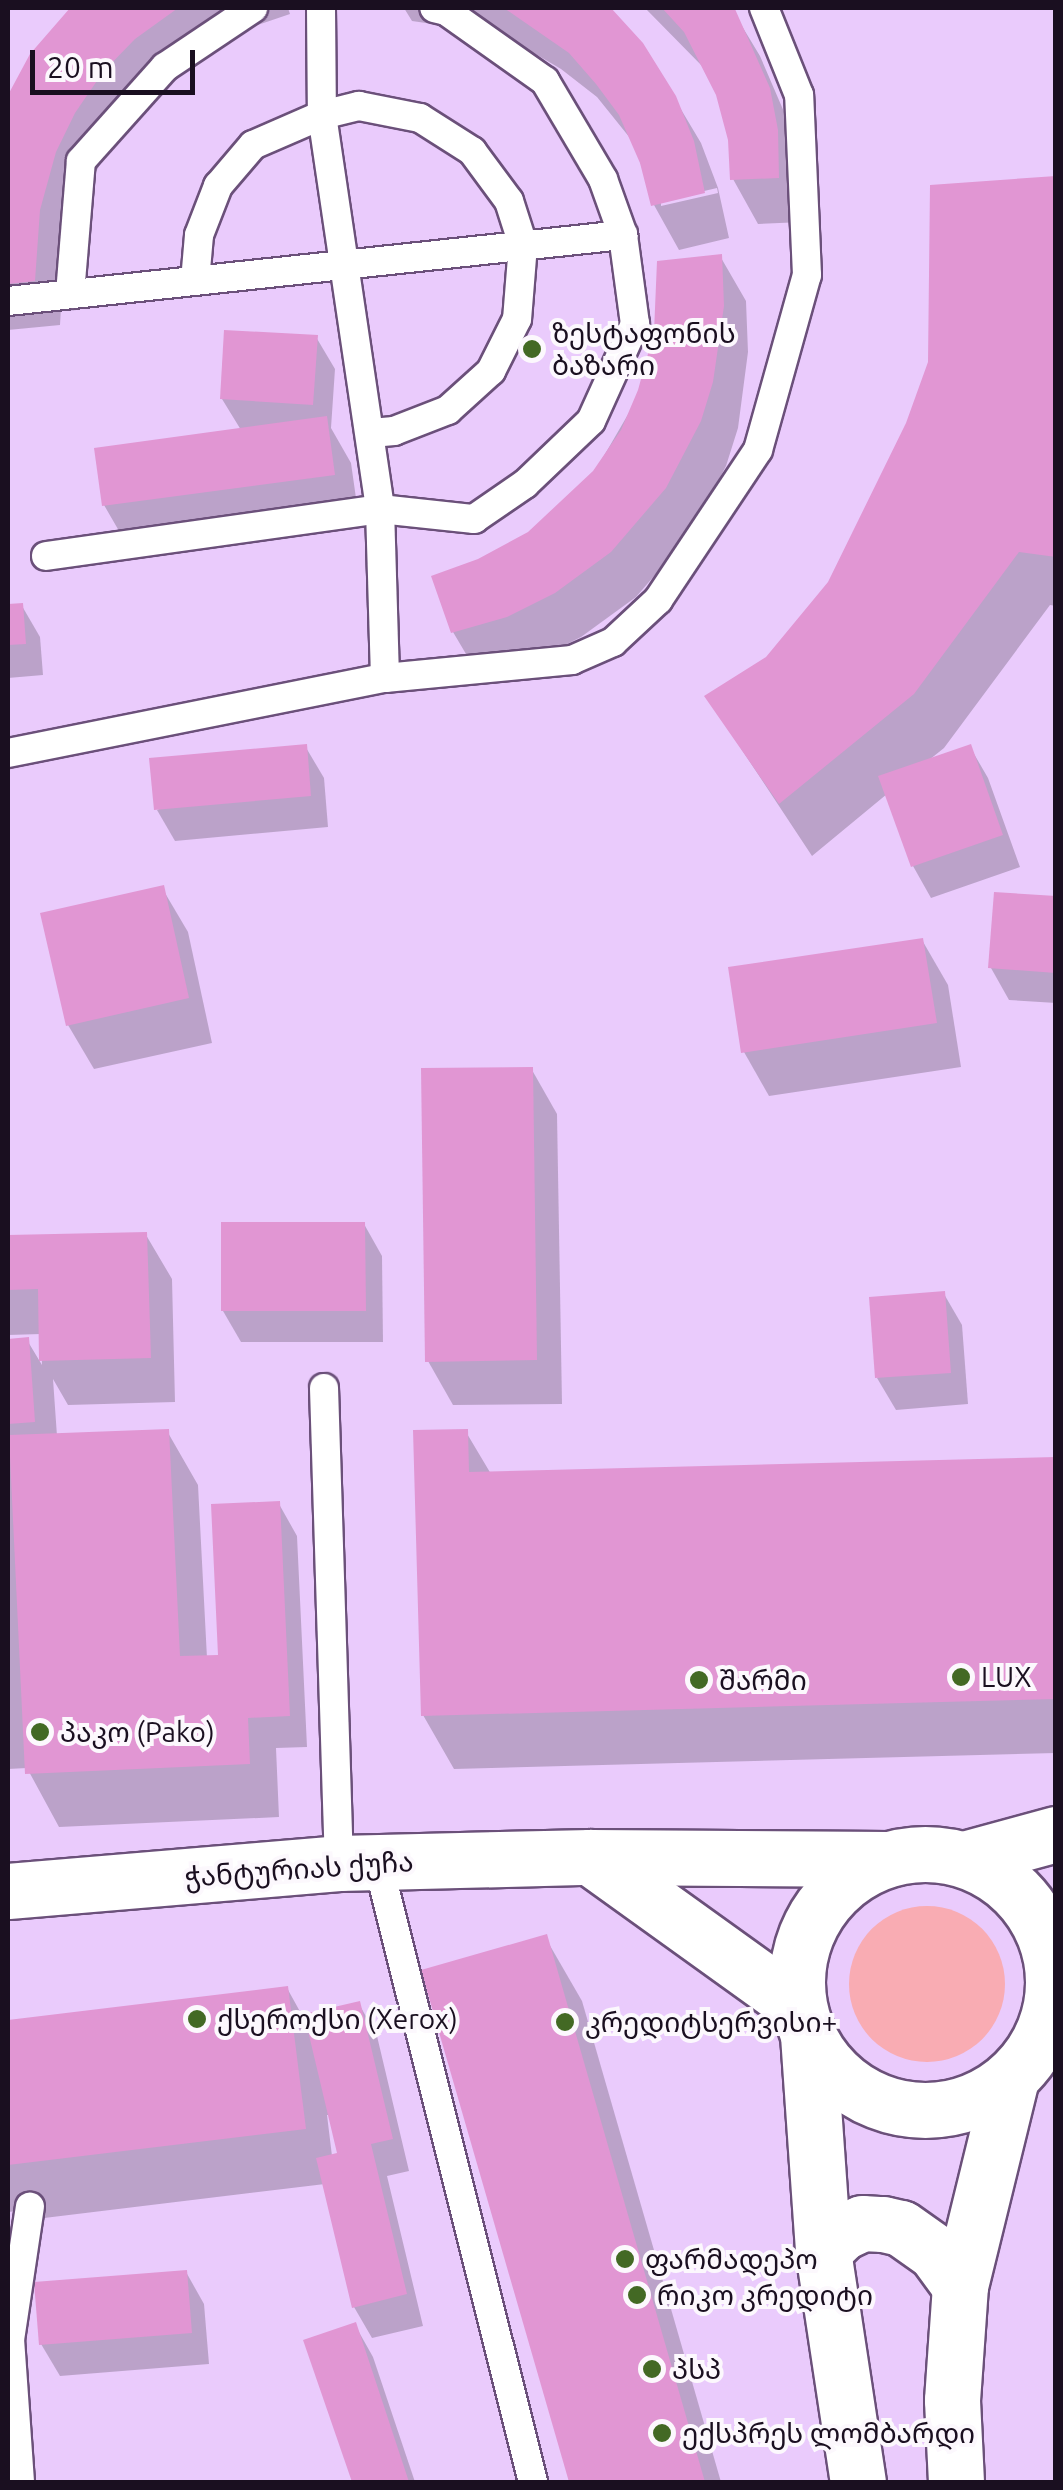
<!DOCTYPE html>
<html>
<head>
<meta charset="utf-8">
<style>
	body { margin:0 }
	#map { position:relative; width:1063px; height:2490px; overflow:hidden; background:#eacbfc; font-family:Ubuntu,"Noto Sans Georgian",sans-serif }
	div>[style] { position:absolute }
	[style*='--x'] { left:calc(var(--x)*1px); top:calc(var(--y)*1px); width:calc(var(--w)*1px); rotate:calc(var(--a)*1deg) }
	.green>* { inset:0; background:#f9acb3 }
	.round { border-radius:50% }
	.shadow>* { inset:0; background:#0003 }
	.building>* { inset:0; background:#e196d3 }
	.roads { filter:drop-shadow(2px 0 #6b507a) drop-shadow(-2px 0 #6b507a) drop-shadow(0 2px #6b507a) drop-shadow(0 -2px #6b507a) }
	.lane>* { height:28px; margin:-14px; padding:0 14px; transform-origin:14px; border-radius:14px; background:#fff }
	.secondary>* { height:55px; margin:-27.5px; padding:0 27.5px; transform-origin:27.5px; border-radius:27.5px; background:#fff }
	.secondary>.ring { margin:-27.5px; padding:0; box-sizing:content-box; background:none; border:55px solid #fff; border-radius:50% }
	.dots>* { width:28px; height:28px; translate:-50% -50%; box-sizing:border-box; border:5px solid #fcf8fd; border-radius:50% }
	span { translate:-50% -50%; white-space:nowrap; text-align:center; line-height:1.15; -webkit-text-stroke:8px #fcf8fd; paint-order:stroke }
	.poi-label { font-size:28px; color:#1a0f20 }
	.left { translate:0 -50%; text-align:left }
	.street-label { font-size:28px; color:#1a0f20 }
	.frame { position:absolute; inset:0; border:10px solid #1a0f20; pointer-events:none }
	.scale { position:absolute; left:30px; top:50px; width:165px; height:45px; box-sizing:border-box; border:5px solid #1a0f20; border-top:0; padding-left:12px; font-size:30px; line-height:35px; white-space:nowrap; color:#1a0f20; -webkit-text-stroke:8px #fcf8fd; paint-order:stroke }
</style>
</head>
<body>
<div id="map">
	<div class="green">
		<div class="round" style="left:849px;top:1906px;width:156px;height:156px"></div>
	</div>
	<div class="shadow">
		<div style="clip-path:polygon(76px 8px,288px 8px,290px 14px,246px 29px,194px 57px,128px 117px,81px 197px,64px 256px,60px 325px,8px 330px,8px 101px,32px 56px)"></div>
		<div style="clip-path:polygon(evenodd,404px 8px,606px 8px,642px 44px,701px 143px,718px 188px,729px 238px,679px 250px,654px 205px,634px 143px,597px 97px,561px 69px,527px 49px,474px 30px,412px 21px,404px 8px,717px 188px,718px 193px,661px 206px,661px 201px,717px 188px)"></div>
		<div style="clip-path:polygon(645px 8px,731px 8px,760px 56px,794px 135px,803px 222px,758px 224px,733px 179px,730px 140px,719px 94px,705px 69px)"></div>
		<div style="clip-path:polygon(1056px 178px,1056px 606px,1050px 605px,944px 748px,929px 760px,970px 747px,988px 778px,1020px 867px,931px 898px,913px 866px,887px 794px,812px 856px,707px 697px,768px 659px,830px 584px)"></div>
		<div style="clip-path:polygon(720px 256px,746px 301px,748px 352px,738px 428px,726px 466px,691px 533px,636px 597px,581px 637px,533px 661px,479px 676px,453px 632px,479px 562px,530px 534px,594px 473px)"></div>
		<div style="clip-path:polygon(316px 337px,335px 369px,331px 428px,351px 463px,359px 519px,130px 550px,104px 505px,241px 430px,222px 399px)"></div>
		<div style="clip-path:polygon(22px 606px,40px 637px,43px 675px,8px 678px,8px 607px)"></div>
		<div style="clip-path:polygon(305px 746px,324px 778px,328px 827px,175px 841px,157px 810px)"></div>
		<div style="clip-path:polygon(162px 888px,188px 932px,212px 1043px,94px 1069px,68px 1025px)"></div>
		<div style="clip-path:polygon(1056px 899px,1056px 1003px,1009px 1000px,991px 968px)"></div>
		<div style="clip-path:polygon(922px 940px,948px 985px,961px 1067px,769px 1096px,744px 1052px)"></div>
		<div style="clip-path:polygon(532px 1070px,557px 1114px,562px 1404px,453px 1405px,428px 1361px)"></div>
		<div style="clip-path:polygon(364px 1224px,382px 1256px,383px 1342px,241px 1342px,223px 1311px)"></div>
		<div style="clip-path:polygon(146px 1235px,172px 1279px,175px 1402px,68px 1405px,53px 1379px,57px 1436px,167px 1431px,198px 1485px,207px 1658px,220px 1657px,279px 1504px,297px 1536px,307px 1747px,276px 1748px,279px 1817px,59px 1827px,27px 1768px,8px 1769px,8px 1341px,27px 1340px,42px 1365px,41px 1334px,8px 1335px,8px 1238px)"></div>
		<div style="clip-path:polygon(944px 1294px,962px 1325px,968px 1404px,896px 1410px,877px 1378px)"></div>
		<div style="clip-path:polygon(466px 1432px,491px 1474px,1056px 1459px,1056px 1753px,454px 1769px,423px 1715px)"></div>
		<div style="clip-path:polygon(545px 1937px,582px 2001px,721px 2482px,571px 2482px,424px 1971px)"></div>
		<div style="clip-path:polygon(evenodd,287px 1988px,303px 2017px,359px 2004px,377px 2036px,409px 2171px,387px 2176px,423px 2326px,372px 2338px,354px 2307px,325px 2184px,36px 2219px,27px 2210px,8px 2212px,8px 2022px,287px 1988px,327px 2115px,330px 2115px,340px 2154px,332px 2156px,327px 2115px)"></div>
		<div style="clip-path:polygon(186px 2272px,204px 2304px,209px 2364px,60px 2376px,41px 2344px)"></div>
		<div style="clip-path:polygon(355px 2325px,373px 2357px,415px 2482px,354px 2482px,307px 2342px)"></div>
	</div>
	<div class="building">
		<div style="clip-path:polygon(70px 8px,178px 8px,135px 39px,103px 72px,75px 113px,56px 152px,40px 210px,35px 281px,8px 284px,8px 95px,30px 54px)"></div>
		<div style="clip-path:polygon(504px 8px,611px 8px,643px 43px,676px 96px,694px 141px,705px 193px,651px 206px,640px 163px,619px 115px,596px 84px,569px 53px)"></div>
		<div style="clip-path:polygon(662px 8px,735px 9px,770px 88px,778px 130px,779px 178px,730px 180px,728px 140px,716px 95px,684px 32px)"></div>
		<div style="clip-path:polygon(1056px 176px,1056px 557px,1019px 552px,914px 694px,779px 804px,704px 696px,766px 657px,828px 582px,906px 423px,928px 362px,930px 185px)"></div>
		<div style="clip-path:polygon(722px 254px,724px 306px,713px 382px,701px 421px,666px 488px,611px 552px,555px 593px,507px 617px,451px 633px,431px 576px,478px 559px,528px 532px,593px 471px,621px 430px,638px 390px,654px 332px,657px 261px)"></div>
		<div style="clip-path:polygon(224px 330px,318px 335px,313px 405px,220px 399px)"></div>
		<div style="clip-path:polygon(327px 416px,335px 475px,102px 506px,94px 448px)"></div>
		<div style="clip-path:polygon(23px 603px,26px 644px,8px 645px,8px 604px)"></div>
		<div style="clip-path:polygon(307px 744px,311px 796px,154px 810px,149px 758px)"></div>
		<div style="clip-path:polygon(971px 744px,1003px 835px,911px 867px,878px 776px)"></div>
		<div style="clip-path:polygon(164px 885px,189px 998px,66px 1026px,40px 913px)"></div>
		<div style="clip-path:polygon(994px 892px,1056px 896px,1056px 973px,988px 968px)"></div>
		<div style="clip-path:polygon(923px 938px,937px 1023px,741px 1053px,728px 967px)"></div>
		<div style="clip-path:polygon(533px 1067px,537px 1360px,425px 1362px,421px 1068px)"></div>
		<div style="clip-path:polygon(221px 1222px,365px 1222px,366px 1311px,221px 1311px)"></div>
		<div style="clip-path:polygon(147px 1232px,151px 1358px,39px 1361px,38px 1289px,8px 1290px,8px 1235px)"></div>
		<div style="clip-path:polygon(945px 1291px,951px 1373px,875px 1378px,869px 1297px)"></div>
		<div style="clip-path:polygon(29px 1337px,35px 1422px,8px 1424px,8px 1339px)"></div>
		<div style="clip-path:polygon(169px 1429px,180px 1656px,218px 1655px,211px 1504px,280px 1501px,290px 1716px,248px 1718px,250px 1764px,25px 1774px,9px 1435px)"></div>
		<div style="clip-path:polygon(468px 1429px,469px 1472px,1056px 1457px,1056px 1699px,421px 1716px,413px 1430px)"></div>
		<div style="clip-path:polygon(547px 1934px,705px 2482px,569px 2482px,421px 1970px)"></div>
		<div style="clip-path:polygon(288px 1986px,306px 2129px,8px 2165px,8px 2020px)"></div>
		<div style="clip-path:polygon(360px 2001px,393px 2139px,371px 2144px,407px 2294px,352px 2308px,316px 2158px,337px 2153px,304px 2014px)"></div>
		<div style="clip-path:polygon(187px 2270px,192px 2333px,39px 2345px,34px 2282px)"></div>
		<div style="clip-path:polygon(356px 2322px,409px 2482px,352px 2482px,303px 2340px)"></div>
	</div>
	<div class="roads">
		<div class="lane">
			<div style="--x:321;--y:8;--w:107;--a:89.5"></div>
			<div style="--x:322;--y:115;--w:398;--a:81.6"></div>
			<div style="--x:380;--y:509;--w:169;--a:88.3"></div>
			<div style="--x:195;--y:281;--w:46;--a:-85"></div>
			<div style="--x:199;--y:235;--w:53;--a:-68.8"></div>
			<div style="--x:218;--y:186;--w:54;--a:-49.5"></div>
			<div style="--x:253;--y:145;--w:75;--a:-23.5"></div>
			<div style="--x:322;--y:115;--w:38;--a:-14"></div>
			<div style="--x:359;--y:106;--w:62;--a:11.1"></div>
			<div style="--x:420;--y:118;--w:62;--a:32.4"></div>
			<div style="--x:472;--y:151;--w:62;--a:53.5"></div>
			<div style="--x:509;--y:201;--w:46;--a:72.3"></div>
			<div style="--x:523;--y:245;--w:74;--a:94.6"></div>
			<div style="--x:517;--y:319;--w:58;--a:116.6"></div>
			<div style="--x:491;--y:371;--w:58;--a:137.8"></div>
			<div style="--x:448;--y:410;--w:58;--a:158.7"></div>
			<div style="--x:394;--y:431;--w:23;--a:175"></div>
			<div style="--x:70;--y:294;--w:133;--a:-85.3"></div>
			<div style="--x:81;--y:161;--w:126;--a:-48.2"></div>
			<div style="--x:165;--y:67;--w:106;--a:-33.8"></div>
			<div style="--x:8;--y:301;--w:619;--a:-6.13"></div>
			<div style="--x:46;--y:556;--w:337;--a:-8"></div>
			<div style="--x:380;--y:509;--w:95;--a:6.1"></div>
			<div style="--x:474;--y:519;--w:62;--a:-34.5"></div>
			<div style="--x:525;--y:484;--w:91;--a:-43.7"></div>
			<div style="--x:591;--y:421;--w:107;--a:-65.6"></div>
			<div style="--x:635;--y:324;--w:90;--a:-97.7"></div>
			<div style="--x:623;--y:235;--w:59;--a:-109.7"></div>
			<div style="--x:603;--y:179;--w:114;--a:-120.6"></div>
			<div style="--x:545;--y:81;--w:121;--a:-144.7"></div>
			<div style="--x:446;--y:11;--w:12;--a:-166"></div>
			<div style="--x:8;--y:753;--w:384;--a:-11.3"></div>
			<div style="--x:385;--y:678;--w:188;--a:-5.5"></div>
			<div style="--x:572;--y:660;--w:45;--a:-23.7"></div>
			<div style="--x:613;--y:642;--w:62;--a:-43"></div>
			<div style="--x:658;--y:600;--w:180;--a:-56.3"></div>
			<div style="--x:758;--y:450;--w:182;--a:-74.4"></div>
			<div style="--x:807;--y:275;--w:180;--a:-92.5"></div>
			<div style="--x:799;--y:95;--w:94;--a:-111.9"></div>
			<div style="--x:324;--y:1388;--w:475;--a:88.2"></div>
			<div style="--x:378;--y:1863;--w:638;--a:75.94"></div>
			<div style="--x:20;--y:2482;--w:142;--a:-94"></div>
			<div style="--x:10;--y:2340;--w:135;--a:-81.5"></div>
		</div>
		<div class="secondary">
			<div class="ring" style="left:797px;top:1854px;width:201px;height:201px"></div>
			<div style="--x:590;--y:1857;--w:257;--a:35.7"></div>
			<div style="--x:964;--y:1859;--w:95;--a:-15.2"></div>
			<div style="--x:8;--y:1891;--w:332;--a:-4.8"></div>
			<div style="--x:339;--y:1863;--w:251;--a:-1.4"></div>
			<div style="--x:590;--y:1857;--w:298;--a:0.4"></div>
			<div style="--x:808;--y:2035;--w:217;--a:86"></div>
			<div style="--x:823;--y:2251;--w:234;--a:81.4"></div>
			<div style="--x:823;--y:2251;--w:28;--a:-44"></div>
			<div style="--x:843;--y:2232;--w:21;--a:-25"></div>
			<div style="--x:862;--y:2223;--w:21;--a:3"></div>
			<div style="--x:883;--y:2224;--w:18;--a:13"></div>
			<div style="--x:901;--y:2228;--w:42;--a:35.2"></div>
			<div style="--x:935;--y:2252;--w:42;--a:53.7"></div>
			<div style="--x:956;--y:2482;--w:82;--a:-92.8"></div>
			<div style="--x:952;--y:2400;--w:114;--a:-86"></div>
			<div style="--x:960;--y:2286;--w:213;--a:-76.2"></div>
		</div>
	</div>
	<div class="dots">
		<div style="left:532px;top:349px;background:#436924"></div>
		<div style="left:961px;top:1677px;background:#436924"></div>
		<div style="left:699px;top:1680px;background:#436924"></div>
		<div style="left:40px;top:1732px;background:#436924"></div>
		<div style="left:197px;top:2019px;background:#436924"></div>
		<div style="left:565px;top:2022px;background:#436924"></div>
		<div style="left:625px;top:2259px;background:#436924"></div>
		<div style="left:637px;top:2295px;background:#436924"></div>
		<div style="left:652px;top:2369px;background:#436924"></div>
		<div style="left:662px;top:2433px;background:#436924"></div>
	</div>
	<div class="poi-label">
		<span class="left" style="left:552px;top:349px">ზესტაფონის<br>ბაზარი</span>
		<span class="left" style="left:981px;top:1677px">LUX</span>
		<span class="left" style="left:719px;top:1680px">შარმი</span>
		<span class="left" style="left:60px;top:1732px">პაკო (Pako)</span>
		<span class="left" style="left:217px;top:2019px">ქსეროქსი (Xerox)</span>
		<span class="left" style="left:585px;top:2022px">კრედიტსერვისი+</span>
		<span class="left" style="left:645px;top:2259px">ფარმადეპო</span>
		<span class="left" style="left:657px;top:2295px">რიკო კრედიტი</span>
		<span class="left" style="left:672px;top:2369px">პსპ</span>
		<span class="left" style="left:682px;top:2433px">ექსპრეს ლომბარდი</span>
	</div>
	<div class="street-label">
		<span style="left:299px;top:1869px;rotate:-4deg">ჭანტურიას ქუჩა</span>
	</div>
	<div class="frame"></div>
	<div class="scale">20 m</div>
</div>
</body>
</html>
